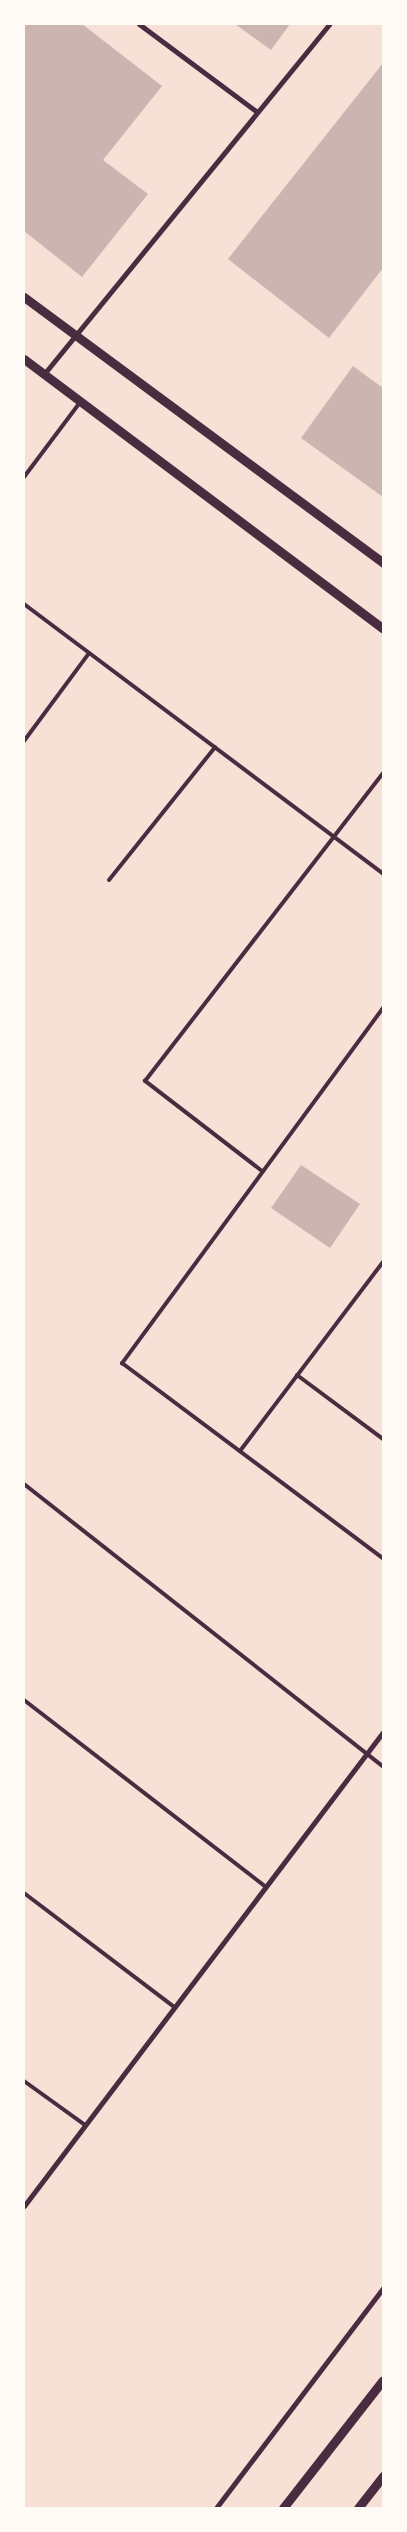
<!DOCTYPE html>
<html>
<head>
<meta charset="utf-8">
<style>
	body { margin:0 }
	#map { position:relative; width:407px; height:2532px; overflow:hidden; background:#f7e1d7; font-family:"IBM Plex Sans",sans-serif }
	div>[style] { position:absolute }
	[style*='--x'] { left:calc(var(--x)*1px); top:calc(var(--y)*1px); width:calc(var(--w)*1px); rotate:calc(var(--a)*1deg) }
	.building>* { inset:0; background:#ccb4b1 }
	.service>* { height:4px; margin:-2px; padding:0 2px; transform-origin:2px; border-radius:2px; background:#4a2c40 }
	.minor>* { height:5px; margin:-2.5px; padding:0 2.5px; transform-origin:2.5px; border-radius:2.5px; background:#4a2c40 }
	.tertiary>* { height:9px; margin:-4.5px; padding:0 4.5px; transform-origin:4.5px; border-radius:4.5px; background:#4a2c40 }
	span { translate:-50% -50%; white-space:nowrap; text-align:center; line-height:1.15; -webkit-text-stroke:4.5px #fffaf5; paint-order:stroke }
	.frame { position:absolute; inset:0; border:25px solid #fffaf5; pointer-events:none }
</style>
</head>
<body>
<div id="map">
	<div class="building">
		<div style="clip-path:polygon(24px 24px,82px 24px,162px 86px,103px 160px,148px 194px,82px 277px,24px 231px)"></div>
		<div style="clip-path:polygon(235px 24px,290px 24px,271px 50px)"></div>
		<div style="clip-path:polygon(383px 63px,383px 268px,329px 338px,228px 259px)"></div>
		<div style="clip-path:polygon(353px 366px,383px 388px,383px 497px,301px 438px)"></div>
		<div style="clip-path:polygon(301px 1165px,360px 1204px,330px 1248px,271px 1208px)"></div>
	</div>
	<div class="service">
		<div style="--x:24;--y:477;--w:95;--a:-53.1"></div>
		<div style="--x:24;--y:604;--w:449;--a:36.9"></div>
		<div style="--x:24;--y:741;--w:109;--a:-53.5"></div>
		<div style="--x:109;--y:880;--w:170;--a:-51.4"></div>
		<div style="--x:383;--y:1008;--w:441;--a:126.3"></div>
		<div style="--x:122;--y:1363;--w:326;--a:36.8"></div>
		<div style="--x:262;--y:1171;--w:148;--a:-142.4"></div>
		<div style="--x:145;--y:1081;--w:389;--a:-52.3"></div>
		<div style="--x:297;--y:1375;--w:107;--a:36.7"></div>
		<div style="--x:240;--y:1451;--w:237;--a:-52.9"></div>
		<div style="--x:24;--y:1484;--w:457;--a:38.2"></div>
		<div style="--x:24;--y:1700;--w:306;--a:37.7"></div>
		<div style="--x:24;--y:1893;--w:188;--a:37.2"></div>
		<div style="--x:24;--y:2081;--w:75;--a:35.8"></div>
	</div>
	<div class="minor">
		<div style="--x:139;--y:24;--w:147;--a:36.7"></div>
		<div style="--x:44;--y:374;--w:451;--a:-50.8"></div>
		<div style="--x:24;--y:2206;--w:595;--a:-52.86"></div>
		<div style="--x:216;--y:2508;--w:276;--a:-52.8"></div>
	</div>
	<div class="tertiary">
		<div style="--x:24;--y:297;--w:447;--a:36.5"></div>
		<div style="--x:24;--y:359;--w:449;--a:36.9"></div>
		<div style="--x:283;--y:2508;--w:162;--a:-52"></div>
		<div style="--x:358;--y:2508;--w:41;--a:-52"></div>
	</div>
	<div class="frame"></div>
</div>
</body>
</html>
